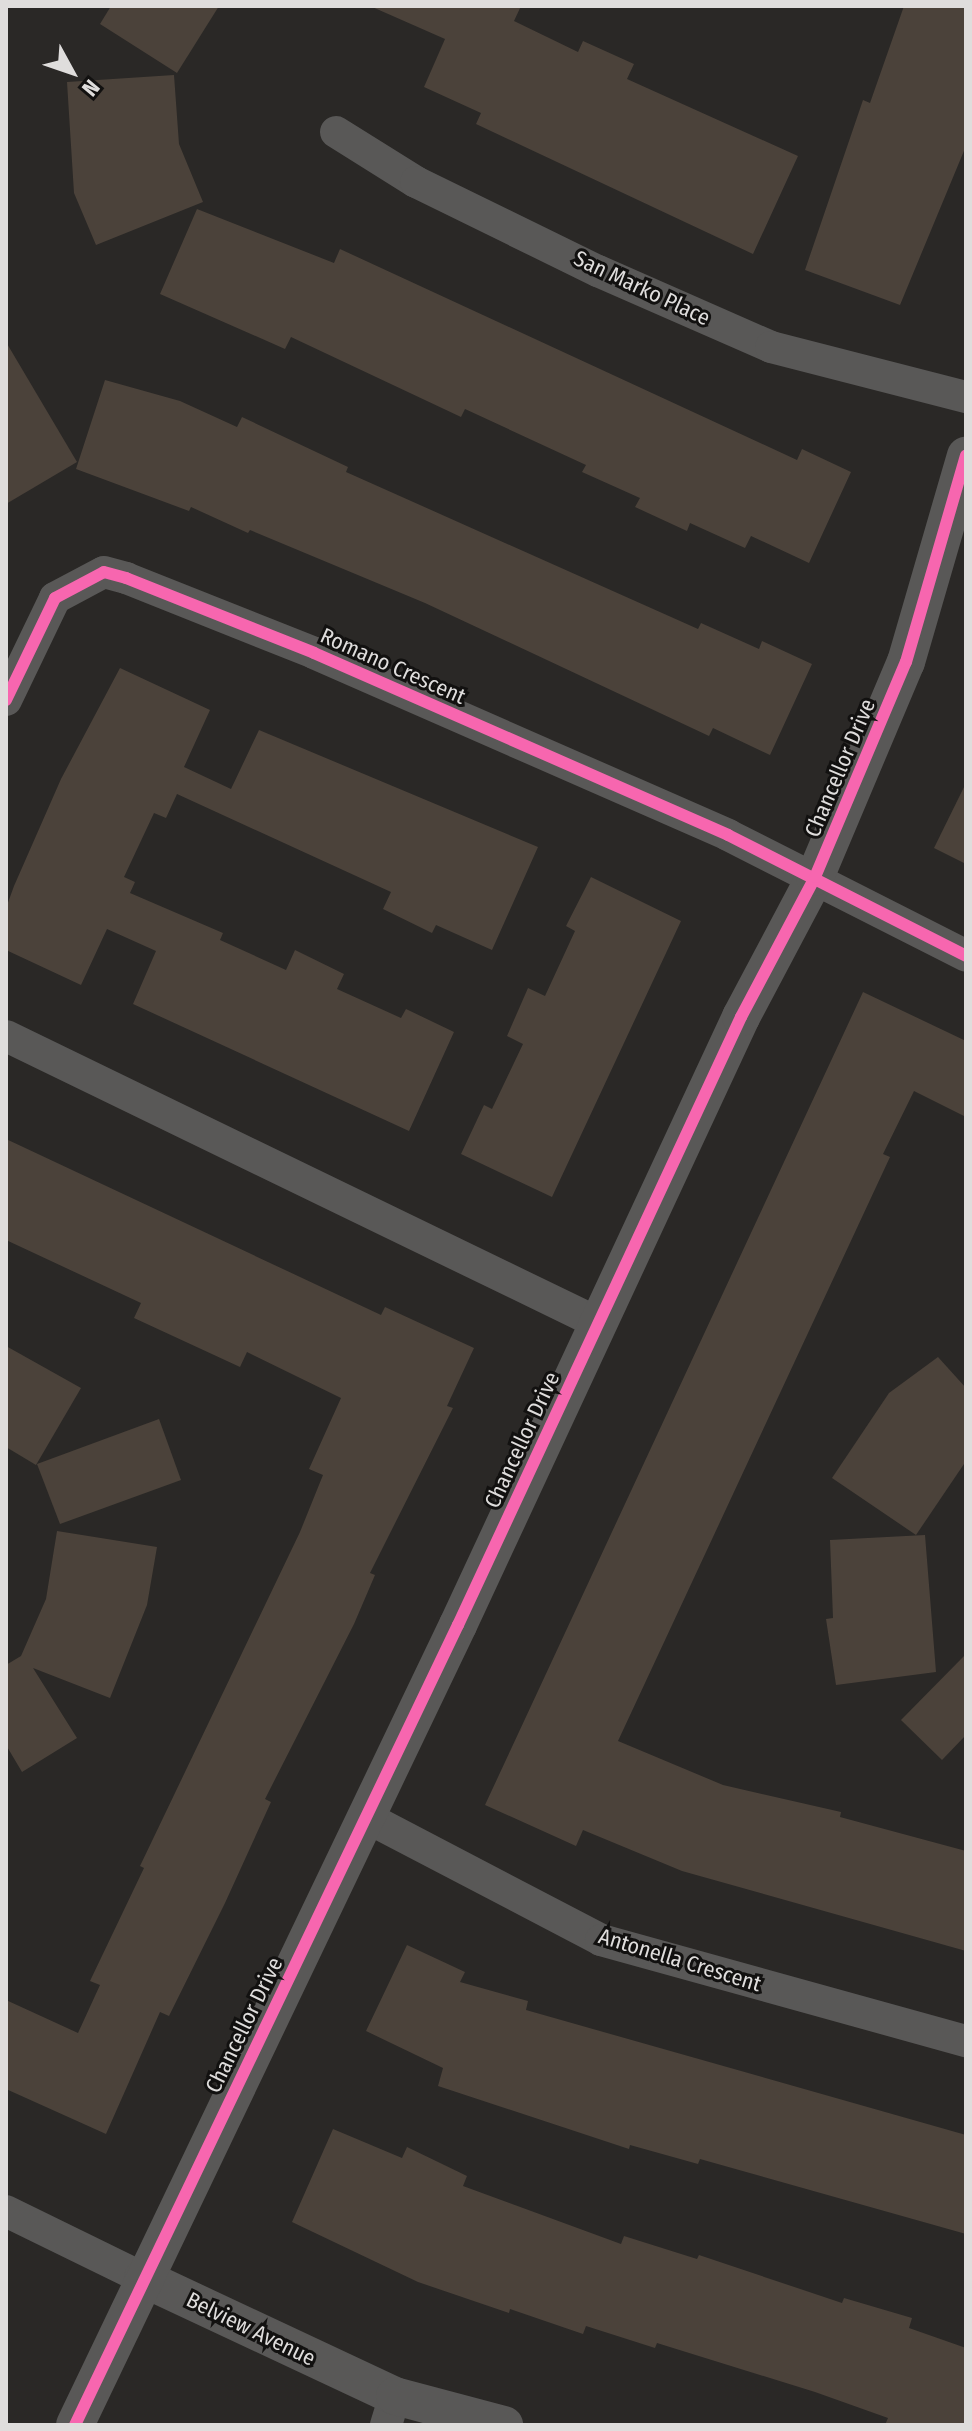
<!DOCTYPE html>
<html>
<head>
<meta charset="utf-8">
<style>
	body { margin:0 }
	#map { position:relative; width:972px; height:2431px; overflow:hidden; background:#2a2826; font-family:"Fira Sans Condensed",sans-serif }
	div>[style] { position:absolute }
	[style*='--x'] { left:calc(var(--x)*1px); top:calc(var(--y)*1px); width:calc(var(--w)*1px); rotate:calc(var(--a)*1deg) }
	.building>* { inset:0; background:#4b423a }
	.minor>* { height:32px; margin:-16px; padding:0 16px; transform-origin:16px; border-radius:16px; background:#595857 }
	.tertiary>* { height:38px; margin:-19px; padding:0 19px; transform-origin:19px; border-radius:19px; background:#595857 }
	.cycleway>* { height:12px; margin:-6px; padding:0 6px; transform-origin:6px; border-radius:6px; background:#f766af }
	span { translate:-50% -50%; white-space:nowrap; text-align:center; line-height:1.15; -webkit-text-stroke:6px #121110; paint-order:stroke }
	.street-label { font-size:22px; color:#dfdddc }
	.frame { position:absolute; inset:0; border:8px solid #dfdddc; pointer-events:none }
	.north { position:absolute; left:32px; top:32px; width:80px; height:80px; -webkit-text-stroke:6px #121110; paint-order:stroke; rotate:130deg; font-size:22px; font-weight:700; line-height:32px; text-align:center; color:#dfdddc }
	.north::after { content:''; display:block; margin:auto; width:28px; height:36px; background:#dfdddc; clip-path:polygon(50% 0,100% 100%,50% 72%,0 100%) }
</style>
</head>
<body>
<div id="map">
	<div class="building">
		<div style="clip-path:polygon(111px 6px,219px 6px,177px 73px,100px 24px)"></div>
		<div style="clip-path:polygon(370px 6px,521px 6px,514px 21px,578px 52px,583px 41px,634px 64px,627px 79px,798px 156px,753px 254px,476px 124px,481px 113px,424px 87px,445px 39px)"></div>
		<div style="clip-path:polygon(904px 6px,966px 6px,966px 146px,900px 305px,805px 270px,863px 100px,870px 103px)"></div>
		<div style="clip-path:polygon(174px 75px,179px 144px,203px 202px,96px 245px,74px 193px,67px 82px)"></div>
		<div style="clip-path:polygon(197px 209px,334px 263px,340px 249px,797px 460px,802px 449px,851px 472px,809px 563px,751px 536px,745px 548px,690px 523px,687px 531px,635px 507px,640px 498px,582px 472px,586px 465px,465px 409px,461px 417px,291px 337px,285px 349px,160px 294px)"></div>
		<div style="clip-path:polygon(6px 342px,77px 462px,6px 504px)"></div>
		<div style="clip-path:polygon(105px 380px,180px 401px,237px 427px,242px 417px,348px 467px,346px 472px,698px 629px,701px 623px,759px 649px,762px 641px,812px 664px,770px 755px,713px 728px,709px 736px,425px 603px,250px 530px,248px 533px,191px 507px,189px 511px,76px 469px)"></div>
		<div style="clip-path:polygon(120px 668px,210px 710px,184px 767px,231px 789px,259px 730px,538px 847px,492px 950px,436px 925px,432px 933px,383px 909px,391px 892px,177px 794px,166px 818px,154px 813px,124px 877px,135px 882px,130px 893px,223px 933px,220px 940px,286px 970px,295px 950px,344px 974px,337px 989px,401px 1018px,406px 1009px,454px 1032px,409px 1131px,133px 1004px,156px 951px,107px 929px,81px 985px,6px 950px,6px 908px,14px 886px,61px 779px)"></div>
		<div style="clip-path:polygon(966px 783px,966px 864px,934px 848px)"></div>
		<div style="clip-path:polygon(591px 877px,681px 921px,552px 1197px,461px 1154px,484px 1105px,492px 1109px,523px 1044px,507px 1036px,528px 988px,545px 996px,575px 931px,566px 926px)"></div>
		<div style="clip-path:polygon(863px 992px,966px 1041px,966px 1117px,914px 1091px,883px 1154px,890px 1157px,618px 1741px,723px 1785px,841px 1812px,840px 1817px,966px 1851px,966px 1951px,682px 1871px,583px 1830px,576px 1846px,485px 1805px)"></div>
		<div style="clip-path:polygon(6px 1139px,381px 1315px,385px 1307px,474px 1348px,447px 1406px,453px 1408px,370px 1573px,375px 1575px,354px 1624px,265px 1799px,271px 1802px,225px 1903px,169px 2016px,160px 2012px,106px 2134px,6px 2089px,6px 2000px,78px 2033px,100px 1985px,90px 1981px,144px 1868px,140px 1866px,300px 1532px,323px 1475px,309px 1469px,341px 1398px,247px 1352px,240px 1367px,134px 1318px,141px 1303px,6px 1240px)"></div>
		<div style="clip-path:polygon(6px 1346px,81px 1388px,36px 1465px,6px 1447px)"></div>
		<div style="clip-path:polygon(938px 1357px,966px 1388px,966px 1461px,916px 1535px,832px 1478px,889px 1393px)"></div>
		<div style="clip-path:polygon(159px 1419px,181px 1480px,60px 1524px,37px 1464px)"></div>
		<div style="clip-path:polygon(57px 1531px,157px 1547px,147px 1605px,110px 1698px,33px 1668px,77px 1738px,22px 1772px,6px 1745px,6px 1665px,21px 1656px,46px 1599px)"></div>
		<div style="clip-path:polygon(925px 1535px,936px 1672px,836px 1685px,826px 1619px,833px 1618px,830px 1540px)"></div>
		<div style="clip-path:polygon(966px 1654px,966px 1735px,942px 1760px,901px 1720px)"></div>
		<div style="clip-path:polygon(407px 1945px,465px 1972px,460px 1982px,528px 2001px,526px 2010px,966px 2135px,966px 2234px,700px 2159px,698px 2164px,630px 2145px,629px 2149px,438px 2086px,443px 2068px,366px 2031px)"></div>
		<div style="clip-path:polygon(333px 2129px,402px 2158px,407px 2147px,467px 2176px,463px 2186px,621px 2244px,624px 2236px,697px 2259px,699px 2255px,842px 2303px,844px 2298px,912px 2318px,909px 2328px,966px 2348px,966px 2425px,885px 2425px,888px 2418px,815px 2392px,657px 2343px,655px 2348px,586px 2326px,583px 2334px,510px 2309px,509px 2313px,418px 2282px,292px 2222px)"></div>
	</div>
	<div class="minor">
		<div style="--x:336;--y:132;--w:94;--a:32"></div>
		<div style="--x:416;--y:182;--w:203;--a:26.1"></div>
		<div style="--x:598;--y:271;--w:189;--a:23.7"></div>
		<div style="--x:771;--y:347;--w:201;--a:14.4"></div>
		<div style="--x:6;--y:700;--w:113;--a:-64.3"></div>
		<div style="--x:55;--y:598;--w:55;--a:-28"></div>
		<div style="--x:104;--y:572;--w:23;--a:15"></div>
		<div style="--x:126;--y:578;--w:202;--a:21.7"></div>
		<div style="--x:314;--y:653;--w:452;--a:23.7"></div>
		<div style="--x:728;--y:835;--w:267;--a:26.9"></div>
		<div style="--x:6;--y:1036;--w:658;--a:25.86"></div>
		<div style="--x:366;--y:1817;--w:265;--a:27.6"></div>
		<div style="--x:601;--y:1940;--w:379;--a:15.5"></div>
		<div style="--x:6;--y:2211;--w:153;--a:26.1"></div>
		<div style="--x:386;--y:2425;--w:30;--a:-73"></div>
	</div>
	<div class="tertiary">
		<div style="--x:143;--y:2278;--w:278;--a:25.1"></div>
		<div style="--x:395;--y:2396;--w:113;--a:14.9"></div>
		<div style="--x:75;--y:2425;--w:887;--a:-64.42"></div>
		<div style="--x:458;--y:1625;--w:671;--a:-65.04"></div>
		<div style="--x:741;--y:1017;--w:158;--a:-62.1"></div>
		<div style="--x:815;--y:877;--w:233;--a:-67.1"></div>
		<div style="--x:906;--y:662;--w:215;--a:-73.8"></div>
	</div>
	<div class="cycleway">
		<div style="--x:6;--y:700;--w:113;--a:-64.3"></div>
		<div style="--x:55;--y:598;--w:55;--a:-28"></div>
		<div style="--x:104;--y:572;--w:23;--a:15"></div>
		<div style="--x:126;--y:578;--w:202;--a:21.7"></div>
		<div style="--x:314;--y:653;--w:452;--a:23.7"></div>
		<div style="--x:728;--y:835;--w:267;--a:26.9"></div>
		<div style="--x:75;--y:2425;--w:887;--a:-64.42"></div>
		<div style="--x:458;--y:1625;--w:671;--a:-65.04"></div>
		<div style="--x:741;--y:1017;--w:158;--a:-62.1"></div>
		<div style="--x:815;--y:877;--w:233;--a:-67.1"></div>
		<div style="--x:906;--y:662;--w:215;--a:-73.8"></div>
	</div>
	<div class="street-label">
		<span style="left:642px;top:288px;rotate:25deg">San Marko Place</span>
		<span style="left:393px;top:666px;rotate:24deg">Romano Crescent</span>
		<span style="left:840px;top:768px;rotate:-67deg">Chancellor Drive</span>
		<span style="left:522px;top:1440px;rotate:-65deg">Chancellor Drive</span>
		<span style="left:680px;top:1960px;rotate:17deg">Antonella Crescent</span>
		<span style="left:244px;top:2025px;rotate:-64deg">Chancellor Drive</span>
		<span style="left:251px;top:2329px;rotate:26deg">Belview Avenue</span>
	</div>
	<div class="frame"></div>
	<div class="north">N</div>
</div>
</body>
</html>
